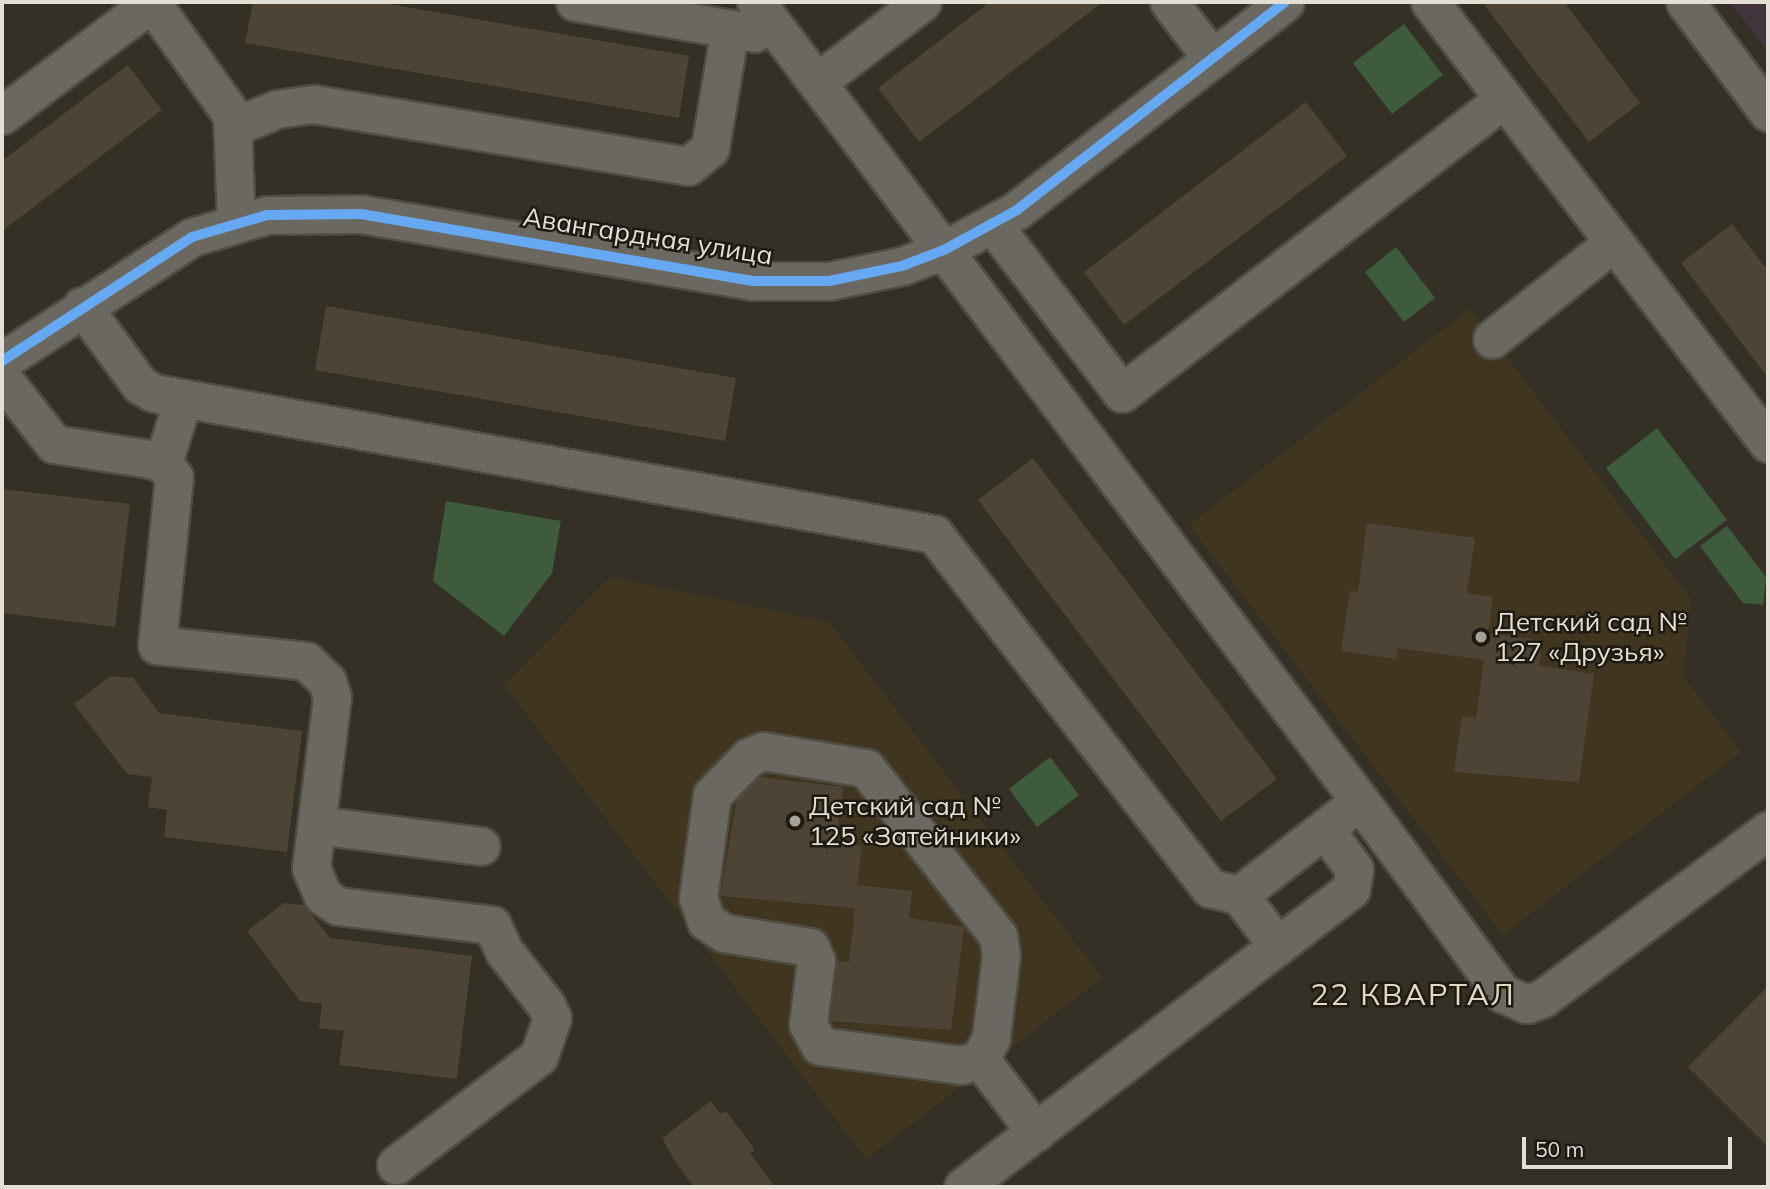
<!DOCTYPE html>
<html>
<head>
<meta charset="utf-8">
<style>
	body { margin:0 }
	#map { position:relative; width:1770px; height:1189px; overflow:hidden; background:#343026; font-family:Mulish,sans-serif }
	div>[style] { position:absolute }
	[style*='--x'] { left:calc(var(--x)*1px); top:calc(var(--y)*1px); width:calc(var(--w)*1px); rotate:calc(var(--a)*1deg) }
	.commercial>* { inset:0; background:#42343d }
	.built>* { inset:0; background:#403620 }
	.green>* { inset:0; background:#3e5c3b }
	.building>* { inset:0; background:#4d4436 }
	.roads { filter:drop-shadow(2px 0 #4f4c43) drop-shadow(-2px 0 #4f4c43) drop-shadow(0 2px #4f4c43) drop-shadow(0 -2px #4f4c43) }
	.minor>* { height:37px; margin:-18.5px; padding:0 18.5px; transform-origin:18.5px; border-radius:18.5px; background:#6b6861 }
	.cycleway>* { height:10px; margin:-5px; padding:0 5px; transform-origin:5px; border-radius:5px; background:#66a8f1 }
	.dots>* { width:19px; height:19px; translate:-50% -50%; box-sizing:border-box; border:4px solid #1e1a12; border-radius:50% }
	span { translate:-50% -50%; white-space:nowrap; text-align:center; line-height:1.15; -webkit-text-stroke:5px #1e1a12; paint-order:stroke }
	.street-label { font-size:26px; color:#e4dfd4 }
	.poi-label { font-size:26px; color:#e4dfd4 }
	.left { translate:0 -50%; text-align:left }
	.quarter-label { font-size:30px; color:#e2d8c2; letter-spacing:2px }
	.frame { position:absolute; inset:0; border:4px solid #e4dfd4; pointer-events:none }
	.scale { position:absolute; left:1522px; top:1137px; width:210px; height:32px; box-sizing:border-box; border:4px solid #e4dfd4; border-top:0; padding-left:9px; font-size:21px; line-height:24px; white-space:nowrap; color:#e4dfd4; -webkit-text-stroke:5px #1e1a12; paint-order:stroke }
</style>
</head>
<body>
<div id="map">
	<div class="commercial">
		<div style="clip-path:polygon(1730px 2px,1768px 2px,1768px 52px)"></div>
	</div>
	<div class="built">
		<div style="clip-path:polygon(1470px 309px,1691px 599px,1683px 676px,1741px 752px,1503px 935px,1189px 525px)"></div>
		<div style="clip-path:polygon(610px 577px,829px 622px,1102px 978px,866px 1159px,504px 685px)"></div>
	</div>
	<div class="green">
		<div style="clip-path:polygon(1404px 24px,1443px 75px,1392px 114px,1353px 63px)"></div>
		<div style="clip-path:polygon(1396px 247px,1435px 298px,1404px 322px,1365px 272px)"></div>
		<div style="clip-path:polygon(1657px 428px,1727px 520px,1675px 559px,1606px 468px)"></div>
		<div style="clip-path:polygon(446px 501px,561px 521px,552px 573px,504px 636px,433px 581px)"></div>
		<div style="clip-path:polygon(1727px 526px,1766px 577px,1763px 605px,1743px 603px,1700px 546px)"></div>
		<div style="clip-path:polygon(1050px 757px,1079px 795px,1037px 827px,1009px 789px)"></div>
	</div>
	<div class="building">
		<div style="clip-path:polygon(253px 2px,377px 2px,689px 56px,679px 118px,245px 43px)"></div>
		<div style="clip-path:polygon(990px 2px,1103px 2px,919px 142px,878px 88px)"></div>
		<div style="clip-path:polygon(1482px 2px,1564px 2px,1640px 103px,1589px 142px)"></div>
		<div style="clip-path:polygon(128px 65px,162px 110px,2px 231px,2px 161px)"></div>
		<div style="clip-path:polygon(1306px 102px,1347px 156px,1124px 325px,1084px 272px)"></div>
		<div style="clip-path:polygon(1732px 224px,1768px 271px,1768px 378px,1681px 263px)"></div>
		<div style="clip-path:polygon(326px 306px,736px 378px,725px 441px,315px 370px)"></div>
		<div style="clip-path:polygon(1033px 458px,1277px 779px,1221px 821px,978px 500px)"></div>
		<div style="clip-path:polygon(2px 489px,130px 504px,115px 627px,2px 613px)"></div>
		<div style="clip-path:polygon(1367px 523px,1475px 538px,1467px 593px,1493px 597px,1488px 633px,1542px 641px,1539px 666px,1594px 674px,1579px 782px,1454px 772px,1462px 716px,1476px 718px,1484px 660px,1398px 648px,1396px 659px,1341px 651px,1350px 591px,1358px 592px)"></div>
		<div style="clip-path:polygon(110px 676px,133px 678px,159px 713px,302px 731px,287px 852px,164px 837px,167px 810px,148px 807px,152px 777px,127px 774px,74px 704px)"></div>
		<div style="clip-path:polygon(759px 777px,843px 787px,836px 843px,862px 846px,857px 885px,912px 891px,909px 918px,964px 927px,951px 1030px,830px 1021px,837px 961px,849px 962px,855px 908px,720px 896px,737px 799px)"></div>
		<div style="clip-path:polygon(284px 903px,304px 905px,330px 938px,472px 956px,457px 1079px,339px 1065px,344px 1031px,319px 1028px,322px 1004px,300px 1001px,247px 931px)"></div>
		<div style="clip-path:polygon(1768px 986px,1768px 1147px,1688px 1067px)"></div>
		<div style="clip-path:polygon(711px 1101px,721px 1114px,726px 1111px,755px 1150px,750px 1153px,775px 1187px,694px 1187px,674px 1160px,662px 1138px)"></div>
	</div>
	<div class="roads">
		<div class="minor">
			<div style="--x:151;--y:2;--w:139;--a:54.4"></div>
			<div style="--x:232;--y:115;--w:108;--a:87.9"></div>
			<div style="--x:575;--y:2;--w:182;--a:9.8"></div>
			<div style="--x:1169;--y:2;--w:71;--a:52.5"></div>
			<div style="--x:1430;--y:2;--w:556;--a:52.53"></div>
			<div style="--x:1685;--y:2;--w:138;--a:53"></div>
			<div style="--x:817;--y:82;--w:132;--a:-37.3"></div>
			<div style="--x:2;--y:115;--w:188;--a:-37"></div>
			<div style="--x:236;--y:126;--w:44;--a:-22.5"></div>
			<div style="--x:277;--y:109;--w:37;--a:-8"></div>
			<div style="--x:314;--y:104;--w:379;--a:9.4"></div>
			<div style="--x:688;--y:166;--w:28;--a:-39"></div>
			<div style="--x:710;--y:148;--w:121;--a:-80.5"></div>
			<div style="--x:993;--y:225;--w:212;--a:52.5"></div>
			<div style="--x:1122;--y:393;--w:482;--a:-37.6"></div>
			<div style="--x:82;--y:306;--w:98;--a:53.7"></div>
			<div style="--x:140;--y:385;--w:16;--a:30"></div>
			<div style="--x:154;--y:393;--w:793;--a:10.25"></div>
			<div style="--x:934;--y:534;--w:449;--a:52.1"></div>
			<div style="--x:1210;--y:888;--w:30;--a:14"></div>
			<div style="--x:1239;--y:895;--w:153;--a:-37.8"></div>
			<div style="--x:1360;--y:801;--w:1002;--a:-127.09"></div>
			<div style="--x:1492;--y:339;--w:156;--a:-38.5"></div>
			<div style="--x:2;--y:361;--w:227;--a:-33.1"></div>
			<div style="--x:192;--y:237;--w:78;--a:-16.3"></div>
			<div style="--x:267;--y:215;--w:94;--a:-0.6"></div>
			<div style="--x:361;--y:214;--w:399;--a:9.7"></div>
			<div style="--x:754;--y:281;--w:75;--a:0"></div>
			<div style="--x:829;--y:281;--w:75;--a:-11.6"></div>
			<div style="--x:902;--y:266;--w:45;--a:-20.9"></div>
			<div style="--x:944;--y:250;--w:83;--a:-28.7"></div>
			<div style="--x:1017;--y:210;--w:339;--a:-37.8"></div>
			<div style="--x:2;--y:378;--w:84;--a:51.8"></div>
			<div style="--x:54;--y:444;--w:97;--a:8.9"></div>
			<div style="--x:150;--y:459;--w:14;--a:17"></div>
			<div style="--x:163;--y:463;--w:18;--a:52"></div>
			<div style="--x:174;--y:477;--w:169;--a:95.8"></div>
			<div style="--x:157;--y:645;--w:150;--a:6.1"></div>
			<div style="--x:306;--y:661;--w:29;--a:44"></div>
			<div style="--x:327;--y:681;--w:17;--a:73"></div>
			<div style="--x:332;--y:697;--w:172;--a:97"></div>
			<div style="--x:311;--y:868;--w:30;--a:67"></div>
			<div style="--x:323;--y:896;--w:18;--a:34"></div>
			<div style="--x:338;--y:906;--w:155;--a:7"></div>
			<div style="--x:492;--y:925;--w:29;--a:65"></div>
			<div style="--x:504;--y:951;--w:68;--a:52.1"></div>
			<div style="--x:546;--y:1005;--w:14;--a:65"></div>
			<div style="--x:552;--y:1018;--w:40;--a:108.9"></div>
			<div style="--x:539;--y:1056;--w:180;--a:142.7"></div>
			<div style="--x:163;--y:463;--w:67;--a:-72.6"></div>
			<div style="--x:763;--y:751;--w:104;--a:9.4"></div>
			<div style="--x:866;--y:768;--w:214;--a:51.8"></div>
			<div style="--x:998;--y:936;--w:19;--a:81"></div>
			<div style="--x:1001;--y:955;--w:84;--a:96.9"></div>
			<div style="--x:991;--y:1038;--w:24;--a:118"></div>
			<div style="--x:980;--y:1059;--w:20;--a:162"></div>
			<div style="--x:961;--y:1065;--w:142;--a:-172.3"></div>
			<div style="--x:820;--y:1046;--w:25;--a:-119"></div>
			<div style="--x:808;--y:1024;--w:64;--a:-82.8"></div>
			<div style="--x:816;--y:961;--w:15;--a:-113"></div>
			<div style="--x:810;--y:947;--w:87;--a:-170.8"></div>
			<div style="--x:724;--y:933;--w:22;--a:-146"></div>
			<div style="--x:706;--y:921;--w:24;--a:-109"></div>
			<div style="--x:698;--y:898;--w:104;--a:-82.3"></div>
			<div style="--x:712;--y:795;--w:53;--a:-45.8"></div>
			<div style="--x:749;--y:757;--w:15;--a:-23"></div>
			<div style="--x:1360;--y:801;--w:239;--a:53.5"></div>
			<div style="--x:1502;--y:993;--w:27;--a:24"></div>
			<div style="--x:1527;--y:1004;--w:17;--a:-21"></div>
			<div style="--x:1543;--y:998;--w:281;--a:-36.7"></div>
			<div style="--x:317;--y:825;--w:165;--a:7.3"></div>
			<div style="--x:1239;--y:895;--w:64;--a:52.6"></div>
			<div style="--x:980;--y:1059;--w:92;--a:52.5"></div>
			<div style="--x:963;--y:1187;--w:489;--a:-37.5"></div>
			<div style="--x:1351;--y:889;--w:20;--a:-81"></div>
			<div style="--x:1354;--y:869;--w:49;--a:-125.9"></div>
		</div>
	</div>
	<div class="cycleway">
		<div style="--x:2;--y:361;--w:227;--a:-33.1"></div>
		<div style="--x:192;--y:237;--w:78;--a:-16.3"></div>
		<div style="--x:267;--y:215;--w:94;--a:-0.6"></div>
		<div style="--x:361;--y:214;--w:399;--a:9.7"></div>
		<div style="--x:754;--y:281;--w:75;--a:0"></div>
		<div style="--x:829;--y:281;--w:75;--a:-11.6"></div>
		<div style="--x:902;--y:266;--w:45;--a:-20.9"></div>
		<div style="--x:944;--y:250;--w:83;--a:-28.7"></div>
		<div style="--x:1017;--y:210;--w:339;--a:-37.8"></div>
	</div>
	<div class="dots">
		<div style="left:1481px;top:637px;background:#a6a297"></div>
		<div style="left:795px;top:821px;background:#a6a297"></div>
	</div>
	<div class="street-label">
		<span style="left:648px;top:236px;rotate:9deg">Авангардная улица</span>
	</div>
	<div class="poi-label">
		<span class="left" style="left:1495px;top:637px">Детский сад №<br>127 «Друзья»</span>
		<span class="left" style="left:809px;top:821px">Детский сад №<br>125 «Затейники»</span>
	</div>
	<div class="quarter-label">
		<span style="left:1413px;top:994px">22 КВАРТАЛ</span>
	</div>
	<div class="frame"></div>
	<div class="scale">50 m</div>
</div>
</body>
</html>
